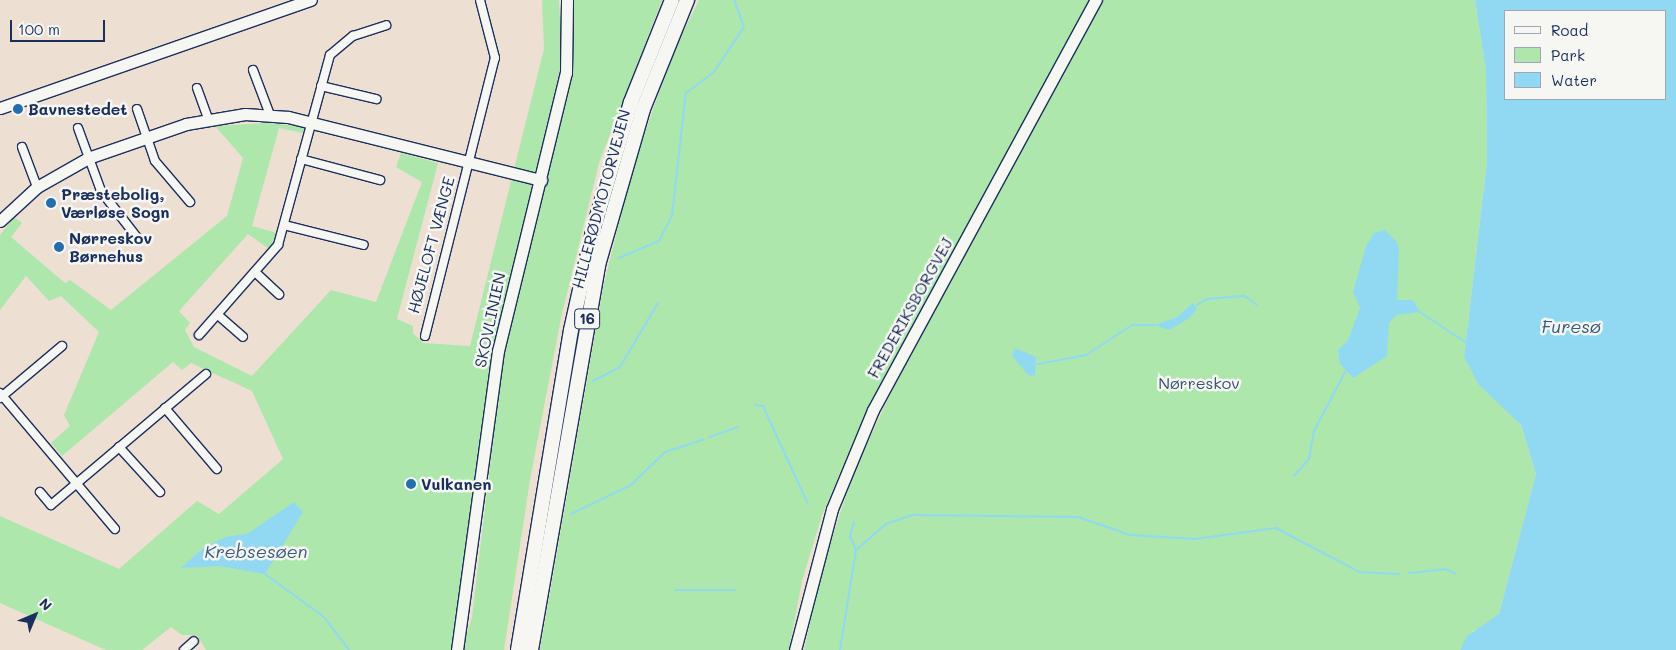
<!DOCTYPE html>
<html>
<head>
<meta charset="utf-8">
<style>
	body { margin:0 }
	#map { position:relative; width:1676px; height:650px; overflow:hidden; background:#eddfd2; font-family:Mali,sans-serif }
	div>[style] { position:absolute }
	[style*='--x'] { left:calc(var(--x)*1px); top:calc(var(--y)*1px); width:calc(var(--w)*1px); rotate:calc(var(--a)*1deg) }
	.green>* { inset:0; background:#ade7ac }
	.water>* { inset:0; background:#91d9f2 }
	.stream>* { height:2px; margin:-1px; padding:0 1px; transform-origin:1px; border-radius:1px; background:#91d9f2 }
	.roads { filter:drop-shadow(1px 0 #1b2f5e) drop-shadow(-1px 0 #1b2f5e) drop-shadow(0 1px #1b2f5e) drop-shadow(0 -1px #1b2f5e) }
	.street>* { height:8px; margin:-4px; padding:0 4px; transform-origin:4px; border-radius:4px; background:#f6f6f2 }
	.secondary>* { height:11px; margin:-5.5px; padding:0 5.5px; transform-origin:5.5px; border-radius:5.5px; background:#f6f6f2 }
	.highway>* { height:14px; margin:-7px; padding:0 7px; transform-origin:7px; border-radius:7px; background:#f6f6f2 }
	.dots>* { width:14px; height:14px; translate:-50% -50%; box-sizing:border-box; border:2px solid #f6f6f2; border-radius:50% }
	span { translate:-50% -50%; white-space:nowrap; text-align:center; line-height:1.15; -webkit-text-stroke:5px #f6f6f2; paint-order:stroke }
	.shield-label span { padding:1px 4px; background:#f6f6f2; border:1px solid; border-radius:4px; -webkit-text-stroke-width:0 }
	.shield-label { font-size:15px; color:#1b2f5e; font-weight:700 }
	.poi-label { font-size:16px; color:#1b2f5e; font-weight:700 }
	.left { translate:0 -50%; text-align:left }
	.street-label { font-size:16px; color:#1b2f5e }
	.park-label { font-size:16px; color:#38546e }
	.water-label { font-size:18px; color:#385a83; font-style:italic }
	.legend { position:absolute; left:1504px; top:10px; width:162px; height:90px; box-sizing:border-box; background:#f6f6f2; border:1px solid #9ea6b7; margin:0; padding:6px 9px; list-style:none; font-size:15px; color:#1b2f5e }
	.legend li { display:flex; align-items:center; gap:10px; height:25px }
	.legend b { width:25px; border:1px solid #9ea6b7 }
	.north { position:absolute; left:10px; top:590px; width:50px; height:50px; -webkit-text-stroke:4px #f6f6f2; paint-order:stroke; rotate:45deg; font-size:14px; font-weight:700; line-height:20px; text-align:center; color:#1b2f5e }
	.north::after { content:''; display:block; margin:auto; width:18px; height:22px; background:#1b2f5e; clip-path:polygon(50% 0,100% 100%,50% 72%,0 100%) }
	.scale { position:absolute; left:10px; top:20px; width:95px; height:22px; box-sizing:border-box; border:2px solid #1b2f5e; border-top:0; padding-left:6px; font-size:15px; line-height:18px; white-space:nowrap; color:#1b2f5e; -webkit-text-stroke:4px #f6f6f2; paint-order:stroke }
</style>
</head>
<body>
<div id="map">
	<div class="green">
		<div style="clip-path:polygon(542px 0,559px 0,562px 62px,491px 355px,465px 576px,451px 650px,206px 650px,197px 635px,182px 635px,171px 627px,142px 650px,106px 650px,0 603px,0 516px,119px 569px,197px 501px,219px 514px,283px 459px,252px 391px,191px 363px,182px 370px,173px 362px,62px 456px,51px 443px,70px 426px,64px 415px,99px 332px,61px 296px,49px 301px,26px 276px,0 310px,0 235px,14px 217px,22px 223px,11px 237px,65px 283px,70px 280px,111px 310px,227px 216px,243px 158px,215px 126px,269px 123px,305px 127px,303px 133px,279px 128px,252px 226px,277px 233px,269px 249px,248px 234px,179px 311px,190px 323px,185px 330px,194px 347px,252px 376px,331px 290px,376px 302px,422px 182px,396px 167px,401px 153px,438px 163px,397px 319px,413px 326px,413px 333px,423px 343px,470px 346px,544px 49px)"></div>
		<div style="clip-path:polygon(571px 0,662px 0,599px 163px,561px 318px,530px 480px,504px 650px,462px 650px,472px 617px,503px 356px,570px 86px)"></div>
		<div style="clip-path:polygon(699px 0,1089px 0,862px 421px,822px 515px,802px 581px,789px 650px,540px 650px,603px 288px,632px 170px,672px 55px)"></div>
		<div style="clip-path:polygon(1103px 0,1475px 0,1486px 71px,1487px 162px,1464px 357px,1521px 425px,1536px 474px,1499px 614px,1490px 624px,1473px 631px,1460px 650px,804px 650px,821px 572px,852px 477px,890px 394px)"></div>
	</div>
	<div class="water">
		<div style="clip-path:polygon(evenodd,1475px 0,1676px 0,1676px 650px,1460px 650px,1467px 636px,1499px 614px,1536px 474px,1521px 425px,1479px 385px,1464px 357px,1487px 162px,1486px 71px,1475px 0,1505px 11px,1665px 11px,1665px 99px,1505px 99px,1505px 11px)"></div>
		<div style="clip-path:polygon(1385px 230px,1397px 242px,1399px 251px,1397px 300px,1413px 300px,1420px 312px,1396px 315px,1389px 323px,1387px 356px,1353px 378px,1340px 364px,1338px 350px,1348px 340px,1360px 308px,1353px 292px,1366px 246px,1374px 233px)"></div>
		<div style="clip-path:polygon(1193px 303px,1197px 309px,1188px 319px,1169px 330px,1155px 325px,1177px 317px)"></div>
		<div style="clip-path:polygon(1015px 348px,1036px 357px,1035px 375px,1029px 376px,1012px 356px)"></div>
		<div style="clip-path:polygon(294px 502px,303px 512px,265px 574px,219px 566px,181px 568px,202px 549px,225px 537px,247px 534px)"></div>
	</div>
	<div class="stream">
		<div style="--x:619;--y:258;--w:43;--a:-23"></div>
		<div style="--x:659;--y:241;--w:29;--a:-63"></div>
		<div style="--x:672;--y:215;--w:123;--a:-83.5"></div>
		<div style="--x:686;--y:93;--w:35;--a:-37"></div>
		<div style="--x:714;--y:72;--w:54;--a:-56.3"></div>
		<div style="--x:744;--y:27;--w:29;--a:-110"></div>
		<div style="--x:1197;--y:305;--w:12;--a:-31"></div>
		<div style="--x:1207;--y:299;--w:38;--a:-5"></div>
		<div style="--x:1245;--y:296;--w:15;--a:37"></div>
		<div style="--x:1420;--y:312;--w:54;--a:33.7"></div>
		<div style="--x:1038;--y:364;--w:49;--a:-10.6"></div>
		<div style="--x:1086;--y:355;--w:55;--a:-33.1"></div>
		<div style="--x:1132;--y:325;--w:23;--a:0"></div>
		<div style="--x:593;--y:381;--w:30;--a:-27"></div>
		<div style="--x:620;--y:367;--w:74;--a:-59.3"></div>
		<div style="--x:755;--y:405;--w:8;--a:7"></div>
		<div style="--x:763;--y:406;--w:106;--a:65.4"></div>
		<div style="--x:709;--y:437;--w:31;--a:-19"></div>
		<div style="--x:1294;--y:476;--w:23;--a:-49"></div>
		<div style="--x:1309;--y:459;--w:28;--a:-80"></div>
		<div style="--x:1314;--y:431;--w:67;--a:-62.3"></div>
		<div style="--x:571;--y:514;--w:67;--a:-25.8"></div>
		<div style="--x:631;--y:485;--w:47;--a:-44.1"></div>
		<div style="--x:665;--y:452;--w:40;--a:-18"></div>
		<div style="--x:854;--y:522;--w:15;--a:106"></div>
		<div style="--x:850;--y:536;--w:15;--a:67"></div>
		<div style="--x:856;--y:550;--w:40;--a:-41"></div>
		<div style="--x:886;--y:524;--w:28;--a:-19"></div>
		<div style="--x:912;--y:515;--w:166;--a:0.7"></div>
		<div style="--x:1078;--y:517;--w:55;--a:19.1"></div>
		<div style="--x:1130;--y:535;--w:65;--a:3.5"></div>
		<div style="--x:1195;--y:539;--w:82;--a:-7.7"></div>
		<div style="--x:1276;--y:528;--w:94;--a:27.9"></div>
		<div style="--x:1359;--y:572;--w:41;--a:2.8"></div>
		<div style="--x:1409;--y:573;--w:36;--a:-6"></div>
		<div style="--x:1445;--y:569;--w:12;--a:24"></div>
		<div style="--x:265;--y:574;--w:73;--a:36.1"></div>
		<div style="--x:324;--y:617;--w:41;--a:52.9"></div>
		<div style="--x:675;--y:590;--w:60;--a:0"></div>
		<div style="--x:840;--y:650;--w:101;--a:-80.9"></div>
	</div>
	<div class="roads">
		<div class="street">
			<div style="--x:253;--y:70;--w:48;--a:69.3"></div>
			<div style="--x:321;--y:86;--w:57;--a:13.3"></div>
			<div style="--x:197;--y:88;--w:32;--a:70"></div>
			<div style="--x:137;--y:109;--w:55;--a:70.9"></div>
			<div style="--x:155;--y:161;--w:54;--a:49.5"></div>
			<div style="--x:78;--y:128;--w:67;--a:69.9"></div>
			<div style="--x:101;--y:191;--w:62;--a:52.2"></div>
			<div style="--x:22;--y:147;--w:43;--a:69.4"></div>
			<div style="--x:301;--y:159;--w:82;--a:14.9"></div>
			<div style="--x:284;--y:225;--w:82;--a:14"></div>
			<div style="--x:255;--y:272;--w:33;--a:43"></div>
			<div style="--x:218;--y:315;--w:33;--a:41"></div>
			<div style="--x:199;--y:335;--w:120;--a:-48.7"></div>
			<div style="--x:278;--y:245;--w:197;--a:-74.7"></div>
			<div style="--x:330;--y:55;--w:30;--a:-40"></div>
			<div style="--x:353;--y:36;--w:35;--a:-18"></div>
			<div style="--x:425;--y:336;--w:287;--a:-75.9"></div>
			<div style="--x:495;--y:58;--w:60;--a:-104.5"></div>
			<div style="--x:0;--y:393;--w:178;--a:49.8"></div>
			<div style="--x:0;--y:398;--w:81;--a:-40"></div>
			<div style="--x:165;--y:408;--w:80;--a:49.6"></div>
			<div style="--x:119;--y:447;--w:61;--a:47.7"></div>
			<div style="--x:40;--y:492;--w:17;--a:50"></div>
			<div style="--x:51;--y:505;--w:203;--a:-40.2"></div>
			<div style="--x:184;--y:650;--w:13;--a:-42"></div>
		</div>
		<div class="secondary">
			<div style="--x:0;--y:108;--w:329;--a:-19.2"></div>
			<div style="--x:0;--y:221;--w:50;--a:-42.6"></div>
			<div style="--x:37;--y:187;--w:59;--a:-29.6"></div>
			<div style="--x:88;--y:158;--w:104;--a:-19.1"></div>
			<div style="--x:186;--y:124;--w:60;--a:-9.6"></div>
			<div style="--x:245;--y:114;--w:43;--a:4"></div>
			<div style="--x:288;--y:117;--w:261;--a:14"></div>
			<div style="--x:457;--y:650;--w:302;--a:-82.2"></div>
			<div style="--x:498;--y:351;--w:286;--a:-76.3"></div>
			<div style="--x:566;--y:73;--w:73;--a:-89.2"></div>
			<div style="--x:795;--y:650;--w:146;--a:-75.3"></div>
			<div style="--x:832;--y:509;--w:107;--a:-67.5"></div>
			<div style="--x:873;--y:410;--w:467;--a:-61.5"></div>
		</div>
		<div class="highway">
			<div style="--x:518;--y:650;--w:324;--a:-80.6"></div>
			<div style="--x:571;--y:330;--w:106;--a:-77.4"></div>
			<div style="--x:594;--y:227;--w:130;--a:-73.5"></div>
			<div style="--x:631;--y:102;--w:110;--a:-68.1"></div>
			<div style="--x:531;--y:650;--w:391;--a:-80.1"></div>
			<div style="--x:598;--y:265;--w:162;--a:-73.9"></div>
			<div style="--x:643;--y:109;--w:118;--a:-68"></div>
		</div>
	</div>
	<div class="dots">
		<div style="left:18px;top:109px;background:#1f6fb2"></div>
		<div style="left:51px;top:203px;background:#1f6fb2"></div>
		<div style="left:59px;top:247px;background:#1f6fb2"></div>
		<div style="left:411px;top:484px;background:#1f6fb2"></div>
	</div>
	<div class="shield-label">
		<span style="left:587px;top:319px">16</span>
	</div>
	<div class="poi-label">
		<span class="left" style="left:28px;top:109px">Bavnestedet</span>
		<span class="left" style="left:61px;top:203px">Præstebolig,<br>Værløse Sogn</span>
		<span class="left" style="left:69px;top:247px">Nørreskov<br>Børnehus</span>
		<span class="left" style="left:421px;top:484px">Vulkanen</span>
	</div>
	<div class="street-label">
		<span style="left:601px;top:199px;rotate:-75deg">HILLERØDMOTORVEJEN</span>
		<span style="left:431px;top:245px;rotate:-75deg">HØJELOFT VÆNGE</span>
		<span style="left:910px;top:308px;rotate:-61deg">FREDERIKSBORGVEJ</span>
		<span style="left:490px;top:320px;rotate:-78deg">SKOVLINIEN</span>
	</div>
	<div class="park-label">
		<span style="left:1199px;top:383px">Nørreskov</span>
	</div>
	<div class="water-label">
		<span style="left:1571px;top:326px">Furesø</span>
		<span style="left:256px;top:551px">Krebsesøen</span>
	</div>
	<ul class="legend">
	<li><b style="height:6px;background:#f6f6f2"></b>Road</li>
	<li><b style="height:14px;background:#ade7ac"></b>Park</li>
	<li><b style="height:14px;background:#91d9f2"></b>Water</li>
	</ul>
	<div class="north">N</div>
	<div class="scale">100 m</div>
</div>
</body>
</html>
